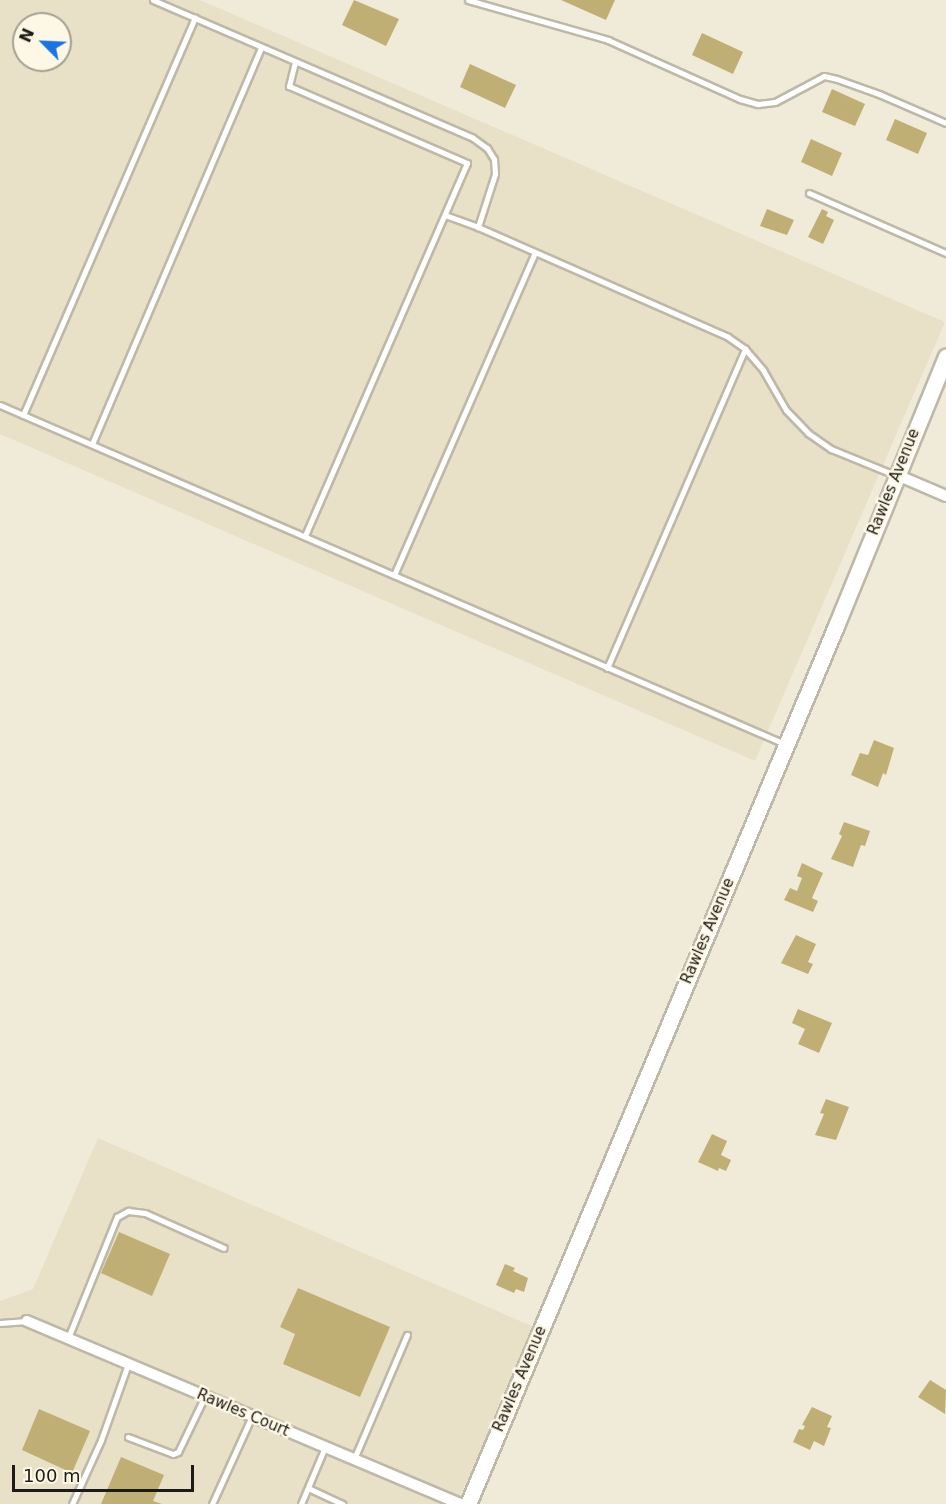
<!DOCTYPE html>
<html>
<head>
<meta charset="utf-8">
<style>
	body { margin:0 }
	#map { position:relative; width:946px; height:1504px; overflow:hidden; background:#f0ebd9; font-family:"DejaVu Sans",sans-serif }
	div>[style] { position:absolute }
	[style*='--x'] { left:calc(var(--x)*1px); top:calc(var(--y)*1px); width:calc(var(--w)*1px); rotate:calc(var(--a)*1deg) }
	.built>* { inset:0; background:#e8e1c8 }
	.building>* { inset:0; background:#c0af75 }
	.roads { filter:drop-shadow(2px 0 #bdb8a7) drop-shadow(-2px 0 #bdb8a7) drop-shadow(0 2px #bdb8a7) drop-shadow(0 -2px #bdb8a7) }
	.lane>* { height:5px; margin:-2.5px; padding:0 2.5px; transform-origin:2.5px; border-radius:2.5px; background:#fff }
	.street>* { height:10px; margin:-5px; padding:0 5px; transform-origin:5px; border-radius:5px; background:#fff }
	.secondary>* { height:15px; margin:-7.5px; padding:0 7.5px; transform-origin:7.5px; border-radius:7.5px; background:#fff }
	span { translate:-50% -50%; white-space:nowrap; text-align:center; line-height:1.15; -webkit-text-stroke:5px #fdf8e6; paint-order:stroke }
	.street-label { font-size:15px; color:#1d1b15 }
	.north { position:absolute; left:12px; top:12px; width:60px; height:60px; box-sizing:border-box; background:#fdf8e6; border:2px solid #a3a092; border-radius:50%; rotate:294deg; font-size:16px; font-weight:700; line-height:24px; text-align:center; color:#1d1b15 }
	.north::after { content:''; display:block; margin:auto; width:21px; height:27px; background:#1b75de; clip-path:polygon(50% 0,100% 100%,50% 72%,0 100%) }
	.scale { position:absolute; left:12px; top:1465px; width:182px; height:27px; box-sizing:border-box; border:3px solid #1d1b15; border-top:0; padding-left:8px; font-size:18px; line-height:21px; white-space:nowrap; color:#1d1b15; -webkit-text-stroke:4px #fdf8e6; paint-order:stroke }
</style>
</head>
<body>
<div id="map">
	<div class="built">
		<div style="clip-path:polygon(evenodd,0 0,200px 0,945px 322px,755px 761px,0 434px,0 0,24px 24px,60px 24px,60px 60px,24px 60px,24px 24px)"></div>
		<div style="clip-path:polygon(98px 1138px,534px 1327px,457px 1504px,0 1504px,0 1301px,33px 1289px)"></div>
	</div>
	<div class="building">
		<div style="clip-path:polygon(354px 0,399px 19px,386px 46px,342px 25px)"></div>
		<div style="clip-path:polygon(561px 0,615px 0,606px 20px)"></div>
		<div style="clip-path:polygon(702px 33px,743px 52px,733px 74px,692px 55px)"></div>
		<div style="clip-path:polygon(470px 64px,516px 85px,505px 108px,460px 87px)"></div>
		<div style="clip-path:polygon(832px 89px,865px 104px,855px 126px,822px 112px)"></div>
		<div style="clip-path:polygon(895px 119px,927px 133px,918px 154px,886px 140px)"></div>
		<div style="clip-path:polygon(811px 139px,842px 153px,832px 176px,801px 162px)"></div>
		<div style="clip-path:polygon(767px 209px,794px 220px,787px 235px,760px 226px)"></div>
		<div style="clip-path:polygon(822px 209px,828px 212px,826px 216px,834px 220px,823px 244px,808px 237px)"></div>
		<div style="clip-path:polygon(874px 740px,894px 748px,886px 775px,883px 773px,878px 787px,851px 775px,860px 753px,868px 755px)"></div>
		<div style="clip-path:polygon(844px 822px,870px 831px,865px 846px,861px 845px,853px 867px,831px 859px,842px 836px,839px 834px)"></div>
		<div style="clip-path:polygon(802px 863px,823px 873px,812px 898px,818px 901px,813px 912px,784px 900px,790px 888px,797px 891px,802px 878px,797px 876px)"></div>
		<div style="clip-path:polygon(796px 935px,816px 944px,808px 962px,813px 964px,808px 974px,781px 963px)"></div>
		<div style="clip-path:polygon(798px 1009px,832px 1023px,819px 1053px,798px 1044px,805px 1029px,792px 1023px)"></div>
		<div style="clip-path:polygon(826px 1099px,849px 1107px,836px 1140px,815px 1135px,824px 1114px,820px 1113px)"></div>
		<div style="clip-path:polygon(712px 1134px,727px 1141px,721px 1155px,731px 1160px,726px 1171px,719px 1168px,718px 1171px,698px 1162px)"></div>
		<div style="clip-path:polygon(119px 1232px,170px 1254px,152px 1296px,101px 1273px)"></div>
		<div style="clip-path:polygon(505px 1264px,515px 1268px,513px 1271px,528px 1278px,524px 1292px,516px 1289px,514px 1293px,496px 1285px)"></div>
		<div style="clip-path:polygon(298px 1288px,390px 1327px,360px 1397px,283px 1364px,295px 1334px,280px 1327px)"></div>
		<div style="clip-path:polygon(930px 1380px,946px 1390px,945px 1414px,918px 1397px)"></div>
		<div style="clip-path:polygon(812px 1407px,832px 1416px,827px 1427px,831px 1428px,824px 1446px,814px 1441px,810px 1450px,793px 1442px,799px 1429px,803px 1430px,805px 1426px,802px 1425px)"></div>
		<div style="clip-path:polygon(39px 1409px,90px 1431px,72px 1473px,22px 1450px)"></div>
		<div style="clip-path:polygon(121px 1457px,164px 1475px,153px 1501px,162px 1504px,101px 1504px)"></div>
	</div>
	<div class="roads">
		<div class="lane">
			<div style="--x:153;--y:0;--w:348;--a:23.3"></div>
			<div style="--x:473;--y:138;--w:17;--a:36"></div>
			<div style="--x:487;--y:148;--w:13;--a:58"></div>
			<div style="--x:494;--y:159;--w:15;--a:86"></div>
			<div style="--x:495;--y:174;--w:56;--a:107.8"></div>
			<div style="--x:478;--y:227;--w:273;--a:23.7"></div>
			<div style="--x:728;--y:337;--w:21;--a:35"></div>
			<div style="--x:745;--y:349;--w:28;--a:49"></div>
			<div style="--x:763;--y:370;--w:46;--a:60.1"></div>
			<div style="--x:786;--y:410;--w:32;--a:46"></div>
			<div style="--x:808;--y:433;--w:28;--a:35"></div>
			<div style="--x:831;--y:449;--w:69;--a:22.1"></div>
			<div style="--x:468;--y:0;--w:146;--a:15.9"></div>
			<div style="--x:608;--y:40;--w:145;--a:24.1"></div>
			<div style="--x:740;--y:99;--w:19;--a:16"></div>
			<div style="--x:758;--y:104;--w:17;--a:-7"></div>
			<div style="--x:775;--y:102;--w:55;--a:-28"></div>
			<div style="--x:824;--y:76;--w:13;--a:13"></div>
			<div style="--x:837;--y:79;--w:45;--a:19.7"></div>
			<div style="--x:879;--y:94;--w:73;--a:23.4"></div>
			<div style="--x:295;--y:62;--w:25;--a:104"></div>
			<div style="--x:289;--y:86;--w:194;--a:23.4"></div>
			<div style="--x:467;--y:163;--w:407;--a:113.5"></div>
			<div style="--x:809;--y:193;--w:150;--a:23.7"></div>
			<div style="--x:445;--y:215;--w:35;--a:20"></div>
			<div style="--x:0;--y:405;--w:855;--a:23.36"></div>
			<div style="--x:23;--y:415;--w:433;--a:-66.6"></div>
			<div style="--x:92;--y:444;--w:431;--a:-66.9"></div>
			<div style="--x:394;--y:575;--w:352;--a:-66.4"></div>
			<div style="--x:607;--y:668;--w:348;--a:-66.6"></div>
			<div style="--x:0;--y:1323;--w:27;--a:-4"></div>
			<div style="--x:68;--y:1338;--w:131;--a:-68"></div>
			<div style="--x:117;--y:1217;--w:13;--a:-29"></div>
			<div style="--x:128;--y:1211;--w:17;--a:7"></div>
			<div style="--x:145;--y:1213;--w:86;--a:23.9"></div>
			<div style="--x:128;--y:1437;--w:48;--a:20.7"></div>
			<div style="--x:173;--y:1454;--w:5;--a:-22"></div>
			<div style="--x:178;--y:1452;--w:62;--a:-64.3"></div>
			<div style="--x:354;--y:1459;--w:135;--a:-66.9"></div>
			<div style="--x:308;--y:1488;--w:38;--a:25"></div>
			<div style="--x:72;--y:1504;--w:70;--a:-65.6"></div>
			<div style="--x:101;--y:1440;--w:81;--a:-70.4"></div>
			<div style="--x:212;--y:1504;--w:97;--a:-65.6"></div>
			<div style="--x:301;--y:1504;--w:62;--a:-67.2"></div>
		</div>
		<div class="street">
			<div style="--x:897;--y:475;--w:53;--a:23.2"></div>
			<div style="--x:27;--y:1321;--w:470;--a:22.9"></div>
		</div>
		<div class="secondary">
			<div style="--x:468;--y:1504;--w:952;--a:-67.26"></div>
			<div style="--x:836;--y:626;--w:291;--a:-67.8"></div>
		</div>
	</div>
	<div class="street-label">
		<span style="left:894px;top:482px;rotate:-68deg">Rawles Avenue</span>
		<span style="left:708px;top:931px;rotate:-67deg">Rawles Avenue</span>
		<span style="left:520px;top:1379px;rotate:-67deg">Rawles Avenue</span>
		<span style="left:243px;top:1413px;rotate:23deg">Rawles Court</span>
	</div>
	<div class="north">N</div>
	<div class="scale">100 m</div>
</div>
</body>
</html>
